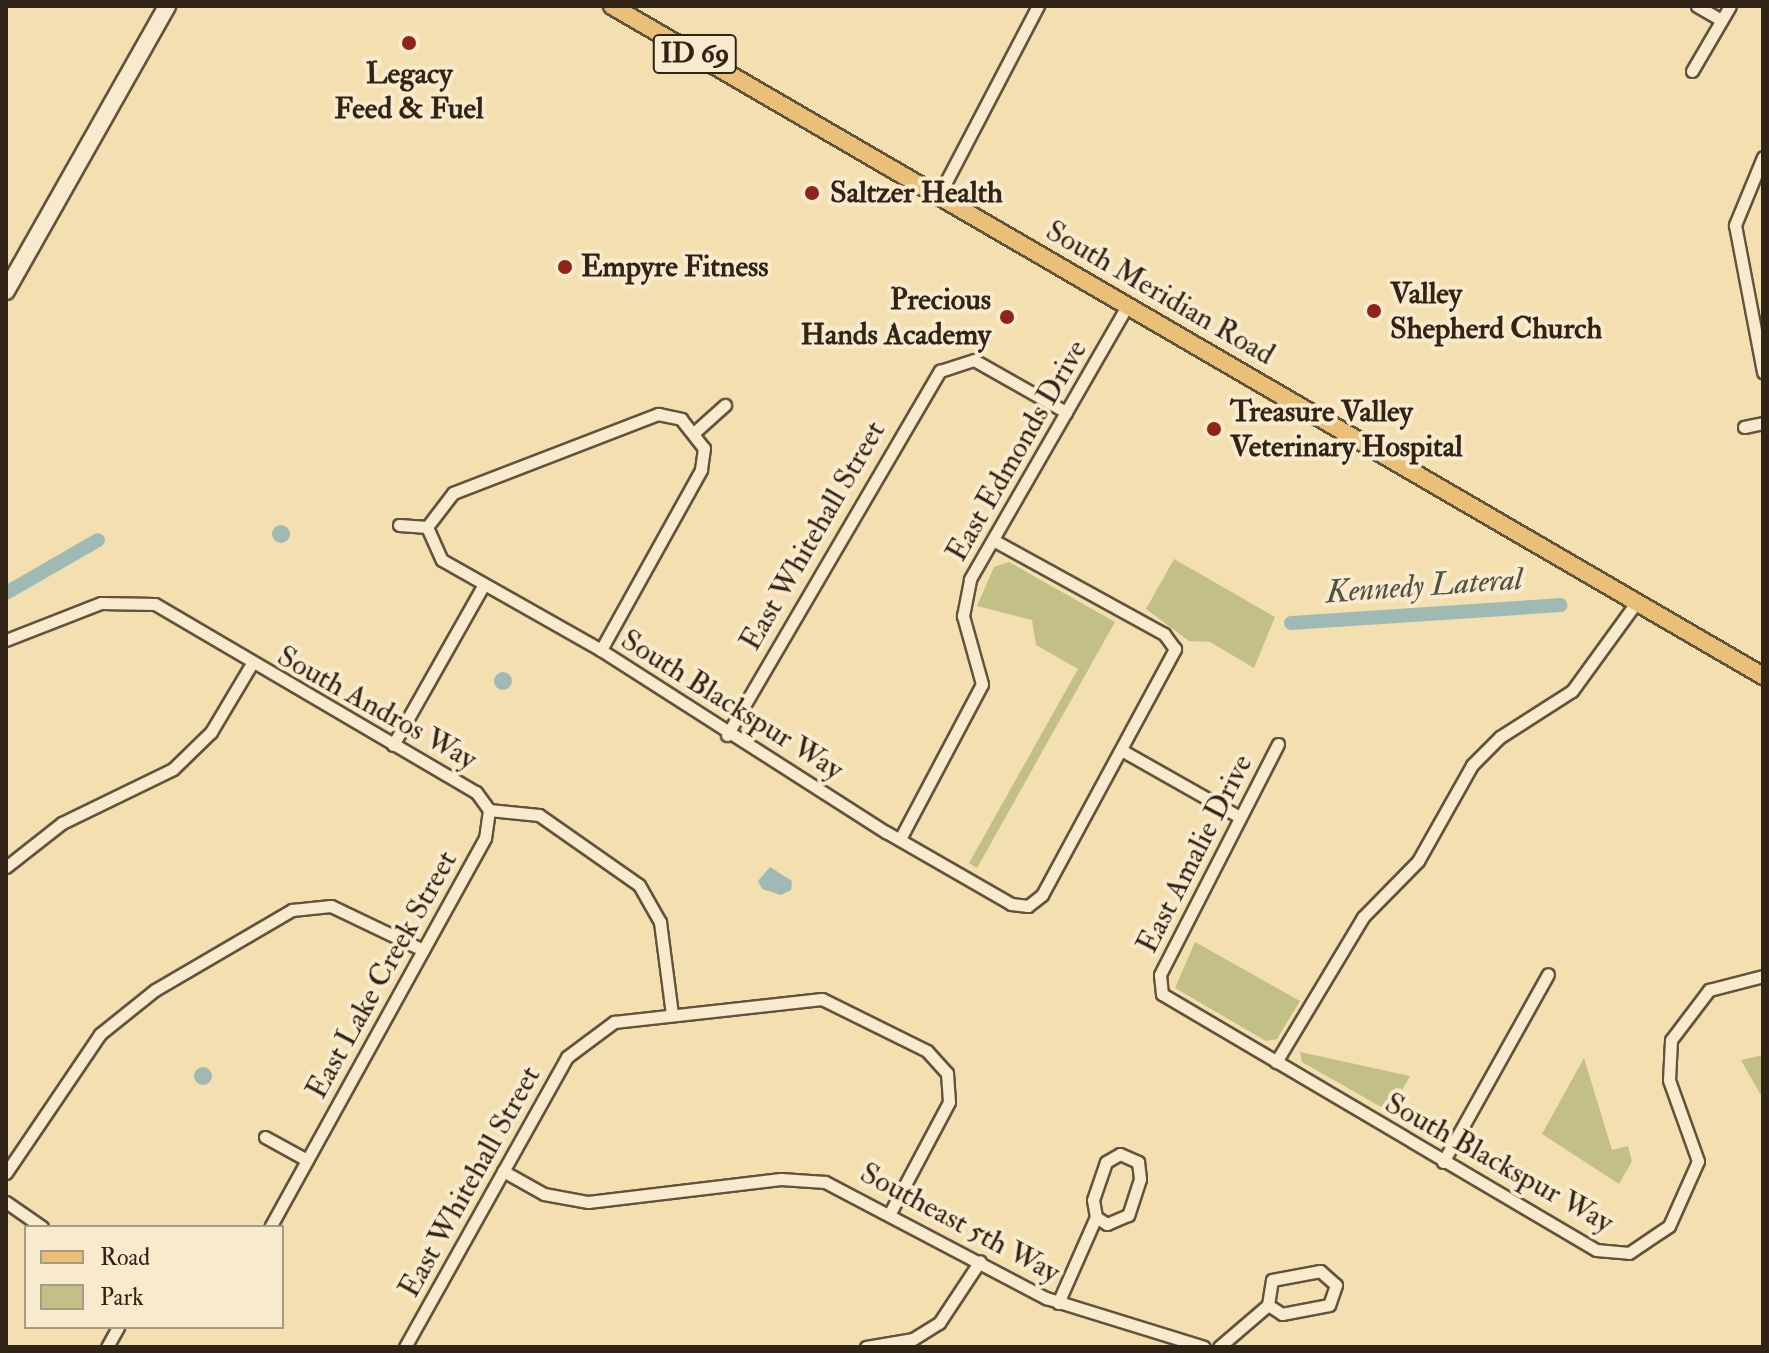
<!DOCTYPE html>
<html>
<head>
<meta charset="utf-8">
<style>
	body { margin:0 }
	#map { position:relative; width:1769px; height:1353px; overflow:hidden; background:#f4dfb0; font-family:"IM FELL Double Pica",serif }
	div>[style] { position:absolute }
	[style*='--x'] { left:calc(var(--x)*1px); top:calc(var(--y)*1px); width:calc(var(--w)*1px); rotate:calc(var(--a)*1deg) }
	.green>* { inset:0; background:#c2c086 }
	.water>* { inset:0; background:#9fbab5 }
	.round { border-radius:50% }
	.canal>* { height:14px; margin:-7px; padding:0 7px; transform-origin:7px; border-radius:7px; background:#9fbab5 }
	.roads { filter:drop-shadow(2px 0 #62533d) drop-shadow(-2px 0 #62533d) drop-shadow(0 2px #62533d) drop-shadow(0 -2px #62533d) }
	.minor>* { height:11px; margin:-5.5px; padding:0 5.5px; transform-origin:5.5px; border-radius:5.5px; background:#f8eacc }
	.secondary>* { height:16px; margin:-8px; padding:0 8px; transform-origin:8px; border-radius:8px; background:#f8eacc }
	.primary>* { height:16px; margin:-8px; padding:0 8px; transform-origin:8px; border-radius:8px; background:#eac078 }
	.dots>* { width:22px; height:22px; translate:-50% -50%; box-sizing:border-box; border:4px solid #f8eacc; border-radius:50% }
	span { translate:-50% -50%; white-space:nowrap; text-align:center; line-height:1.15; -webkit-text-stroke:8px #f8eacc; paint-order:stroke }
	.shield-label span { padding:2px 6px; background:#f8eacc; border:2px solid; border-radius:6px; -webkit-text-stroke-width:0 }
	.shield-label { font-size:28px; color:#312417; font-weight:700 }
	.poi-label { font-size:30px; color:#312417; font-weight:700 }
	.left { translate:0 -50%; text-align:left }
	.right { translate:-100% -50%; text-align:right }
	.street-label { font-size:30px; color:#312417 }
	.water-label { font-size:32px; color:#525146; font-style:italic }
	.frame { position:absolute; inset:0; border:8px solid #312417; pointer-events:none }
	.legend { position:absolute; left:24px; top:1225px; width:260px; height:104px; box-sizing:border-box; background:#f8eacc; border:2px solid #a89b84; margin:0; padding:10px 14px; list-style:none; font-size:24px; color:#312417 }
	.legend li { display:flex; align-items:center; gap:16px; height:40px }
	.legend b { width:40px; border:2px solid #a89b84 }
</style>
</head>
<body>
<div id="map">
	<div class="green">
		<div style="clip-path:polygon(1174px 559px,1275px 617px,1254px 668px,1210px 642px,1189px 641px,1146px 609px)"></div>
		<div style="clip-path:polygon(1009px 562px,1115px 622px,977px 868px,969px 863px,1078px 669px,1036px 645px,1032px 620px,977px 606px,994px 567px)"></div>
		<div style="clip-path:polygon(1195px 942px,1300px 1001px,1277px 1039px,1266px 1041px,1175px 988px)"></div>
		<div style="clip-path:polygon(1300px 1052px,1410px 1076px,1390px 1112px,1302px 1062px)"></div>
		<div style="clip-path:polygon(1763px 1055px,1763px 1099px,1741px 1060px)"></div>
		<div style="clip-path:polygon(1584px 1058px,1612px 1150px,1628px 1146px,1632px 1161px,1619px 1184px,1542px 1134px)"></div>
	</div>
	<div class="water">
		<div class="round" style="left:272px;top:525px;width:18px;height:18px"></div>
		<div class="round" style="left:494px;top:672px;width:18px;height:18px"></div>
		<div style="clip-path:polygon(770px 867px,792px 881px,791px 890px,781px 895px,762px 889px,758px 881px)"></div>
		<div class="round" style="left:194px;top:1067px;width:18px;height:18px"></div>
	</div>
	<div class="canal">
		<div style="--x:6;--y:593;--w:106;--a:-29.9"></div>
		<div style="--x:1291;--y:623;--w:270;--a:-3.8"></div>
	</div>
	<div class="roads">
		<div class="minor">
			<div style="--x:1697;--y:6;--w:28;--a:30"></div>
			<div style="--x:1692;--y:71;--w:75;--a:-59.7"></div>
			<div style="--x:1763;--y:157;--w:74;--a:112.4"></div>
			<div style="--x:1735;--y:225;--w:150;--a:79.2"></div>
			<div style="--x:938;--y:197;--w:216;--a:-62.4"></div>
			<div style="--x:1744;--y:427;--w:19;--a:-12"></div>
			<div style="--x:696;--y:431;--w:39;--a:-42"></div>
			<div style="--x:399;--y:525;--w:28;--a:4"></div>
			<div style="--x:427;--y:527;--w:36;--a:66"></div>
			<div style="--x:442;--y:560;--w:183;--a:29.5"></div>
			<div style="--x:601;--y:650;--w:338;--a:32.6"></div>
			<div style="--x:886;--y:832;--w:144;--a:29.9"></div>
			<div style="--x:1011;--y:904;--w:17;--a:7"></div>
			<div style="--x:1028;--y:906;--w:18;--a:-38"></div>
			<div style="--x:1042;--y:895;--w:280;--a:-61.6"></div>
			<div style="--x:1175;--y:649;--w:19;--a:-126"></div>
			<div style="--x:1164;--y:634;--w:195;--a:-151.2"></div>
			<div style="--x:427;--y:527;--w:43;--a:-52.6"></div>
			<div style="--x:453;--y:493;--w:220;--a:-21.1"></div>
			<div style="--x:658;--y:414;--w:24;--a:12"></div>
			<div style="--x:681;--y:419;--w:37;--a:52"></div>
			<div style="--x:704;--y:448;--w:22;--a:98"></div>
			<div style="--x:701;--y:470;--w:206;--a:119.1"></div>
			<div style="--x:6;--y:640;--w:102;--a:-21.3"></div>
			<div style="--x:101;--y:603;--w:54;--a:1.1"></div>
			<div style="--x:155;--y:604;--w:372;--a:30.4"></div>
			<div style="--x:476;--y:792;--w:22;--a:54"></div>
			<div style="--x:489;--y:810;--w:28;--a:98"></div>
			<div style="--x:485;--y:838;--w:444;--a:118.9"></div>
			<div style="--x:727;--y:735;--w:422;--a:-59.7"></div>
			<div style="--x:940;--y:371;--w:36;--a:-18"></div>
			<div style="--x:974;--y:360;--w:106;--a:29.5"></div>
			<div style="--x:1278;--y:744;--w:259;--a:117.1"></div>
			<div style="--x:1160;--y:975;--w:19;--a:84"></div>
			<div style="--x:1162;--y:994;--w:504;--a:30.53"></div>
			<div style="--x:1596;--y:1250;--w:33;--a:5"></div>
			<div style="--x:1629;--y:1253;--w:48;--a:-34"></div>
			<div style="--x:1669;--y:1226;--w:71;--a:-66"></div>
			<div style="--x:1698;--y:1161;--w:86;--a:-109.7"></div>
			<div style="--x:1669;--y:1080;--w:40;--a:-87.1"></div>
			<div style="--x:1671;--y:1040;--w:63;--a:-52.8"></div>
			<div style="--x:1709;--y:990;--w:56;--a:-14.5"></div>
			<div style="--x:393;--y:745;--w:183;--a:-60.5"></div>
			<div style="--x:1123;--y:751;--w:132;--a:29.5"></div>
			<div style="--x:489;--y:810;--w:50;--a:5.7"></div>
			<div style="--x:539;--y:815;--w:122;--a:35"></div>
			<div style="--x:639;--y:885;--w:43;--a:60.4"></div>
			<div style="--x:660;--y:922;--w:93;--a:82.6"></div>
			<div style="--x:900;--y:839;--w:175;--a:-62.1"></div>
			<div style="--x:982;--y:684;--w:71;--a:-105.6"></div>
			<div style="--x:963;--y:616;--w:38;--a:-79"></div>
			<div style="--x:970;--y:579;--w:315;--a:-60.1"></div>
			<div style="--x:6;--y:867;--w:71;--a:-38.2"></div>
			<div style="--x:62;--y:823;--w:123;--a:-25.9"></div>
			<div style="--x:173;--y:769;--w:53;--a:-44.2"></div>
			<div style="--x:211;--y:732;--w:78;--a:-59.2"></div>
			<div style="--x:1276;--y:1062;--w:169;--a:-59"></div>
			<div style="--x:1363;--y:917;--w:78;--a:-45.5"></div>
			<div style="--x:1418;--y:861;--w:110;--a:-60.6"></div>
			<div style="--x:1472;--y:765;--w:40;--a:-45"></div>
			<div style="--x:1500;--y:737;--w:85;--a:-32.6"></div>
			<div style="--x:1572;--y:691;--w:109;--a:-54"></div>
			<div style="--x:265;--y:1137;--w:48;--a:28.7"></div>
			<div style="--x:1120;--y:1154;--w:20;--a:24"></div>
			<div style="--x:1138;--y:1162;--w:17;--a:83"></div>
			<div style="--x:1140;--y:1179;--w:38;--a:108"></div>
			<div style="--x:1128;--y:1215;--w:23;--a:157"></div>
			<div style="--x:1107;--y:1224;--w:13;--a:-148"></div>
			<div style="--x:1096;--y:1217;--w:17;--a:-100"></div>
			<div style="--x:1093;--y:1200;--w:40;--a:-71.1"></div>
			<div style="--x:1106;--y:1162;--w:16;--a:-30"></div>
			<div style="--x:1443;--y:1162;--w:215;--a:-60.8"></div>
			<div style="--x:503;--y:1171;--w:47;--a:29.3"></div>
			<div style="--x:544;--y:1194;--w:45;--a:10.3"></div>
			<div style="--x:588;--y:1202;--w:194;--a:-6.8"></div>
			<div style="--x:781;--y:1179;--w:44;--a:3.9"></div>
			<div style="--x:825;--y:1182;--w:250;--a:27.7"></div>
			<div style="--x:1046;--y:1298;--w:165;--a:17.2"></div>
			<div style="--x:6;--y:1173;--w:168;--a:-55.9"></div>
			<div style="--x:100;--y:1034;--w:70;--a:-38.7"></div>
			<div style="--x:155;--y:990;--w:159;--a:-30.3"></div>
			<div style="--x:292;--y:910;--w:39;--a:-6"></div>
			<div style="--x:331;--y:906;--w:102;--a:25.6"></div>
			<div style="--x:6;--y:1202;--w:44;--a:34.8"></div>
			<div style="--x:1320;--y:1271;--w:21;--a:41"></div>
			<div style="--x:1336;--y:1285;--w:21;--a:109"></div>
			<div style="--x:1329;--y:1305;--w:48;--a:169.2"></div>
			<div style="--x:1282;--y:1314;--w:17;--a:-147"></div>
			<div style="--x:1268;--y:1305;--w:25;--a:-81"></div>
			<div style="--x:1272;--y:1280;--w:49;--a:-10.6"></div>
			<div style="--x:1058;--y:1303;--w:94;--a:-66.2"></div>
			<div style="--x:107;--y:1347;--w:23;--a:-61"></div>
			<div style="--x:405;--y:1347;--w:332;--a:-60.8"></div>
			<div style="--x:567;--y:1057;--w:59;--a:-36.7"></div>
			<div style="--x:614;--y:1022;--w:209;--a:-6.3"></div>
			<div style="--x:822;--y:999;--w:117;--a:26.3"></div>
			<div style="--x:927;--y:1051;--w:30;--a:48"></div>
			<div style="--x:947;--y:1073;--w:29;--a:86"></div>
			<div style="--x:949;--y:1102;--w:123;--a:118"></div>
			<div style="--x:866;--y:1347;--w:48;--a:-9.7"></div>
			<div style="--x:913;--y:1339;--w:31;--a:-32"></div>
			<div style="--x:939;--y:1323;--w:74;--a:-56.5"></div>
			<div style="--x:1219;--y:1347;--w:65;--a:-40.6"></div>
		</div>
		<div class="secondary">
			<div style="--x:6;--y:291;--w:327;--a:-60.5"></div>
		</div>
		<div class="primary">
			<div style="--x:612;--y:6;--w:1332;--a:30.2"></div>
		</div>
	</div>
	<div class="dots">
		<div style="left:409px;top:43px;background:#8f2418"></div>
		<div style="left:812px;top:193px;background:#8f2418"></div>
		<div style="left:565px;top:267px;background:#8f2418"></div>
		<div style="left:1374px;top:311px;background:#8f2418"></div>
		<div style="left:1007px;top:317px;background:#8f2418"></div>
		<div style="left:1214px;top:429px;background:#8f2418"></div>
	</div>
	<div class="shield-label">
		<span style="left:695px;top:54px">ID 69</span>
	</div>
	<div class="poi-label">
		<span style="left:409px;top:91px">Legacy<br>Feed &amp; Fuel</span>
		<span class="left" style="left:830px;top:193px">Saltzer Health</span>
		<span class="left" style="left:581px;top:267px">Empyre Fitness</span>
		<span class="left" style="left:1390px;top:311px">Valley<br>Shepherd Church</span>
		<span class="right" style="left:991px;top:317px">Precious<br>Hands Academy</span>
		<span class="left" style="left:1230px;top:429px">Treasure Valley<br>Veterinary Hospital</span>
	</div>
	<div class="street-label">
		<span style="left:1160px;top:293px;rotate:30deg">South Meridian Road</span>
		<span style="left:1017px;top:451px;rotate:-60deg">East Edmonds Drive</span>
		<span style="left:813px;top:536px;rotate:-60deg">East Whitehall Street</span>
		<span style="left:732px;top:705px;rotate:32deg">South Blackspur Way</span>
		<span style="left:377px;top:708px;rotate:29deg">South Andros Way</span>
		<span style="left:1195px;top:854px;rotate:-63deg">East Amalie Drive</span>
		<span style="left:382px;top:975px;rotate:-61deg">East Lake Creek Street</span>
		<span style="left:1499px;top:1163px;rotate:29deg">South Blackspur Way</span>
		<span style="left:470px;top:1182px;rotate:-61deg">East Whitehall Street</span>
		<span style="left:960px;top:1223px;rotate:28deg">Southeast 5th Way</span>
	</div>
	<div class="water-label">
		<span style="left:1424px;top:586px;rotate:-4deg">Kennedy Lateral</span>
	</div>
	<div class="frame"></div>
	<ul class="legend">
	<li><b style="height:10px;background:#eac078"></b>Road</li>
	<li><b style="height:22px;background:#c2c086"></b>Park</li>
	</ul>
</div>
</body>
</html>
